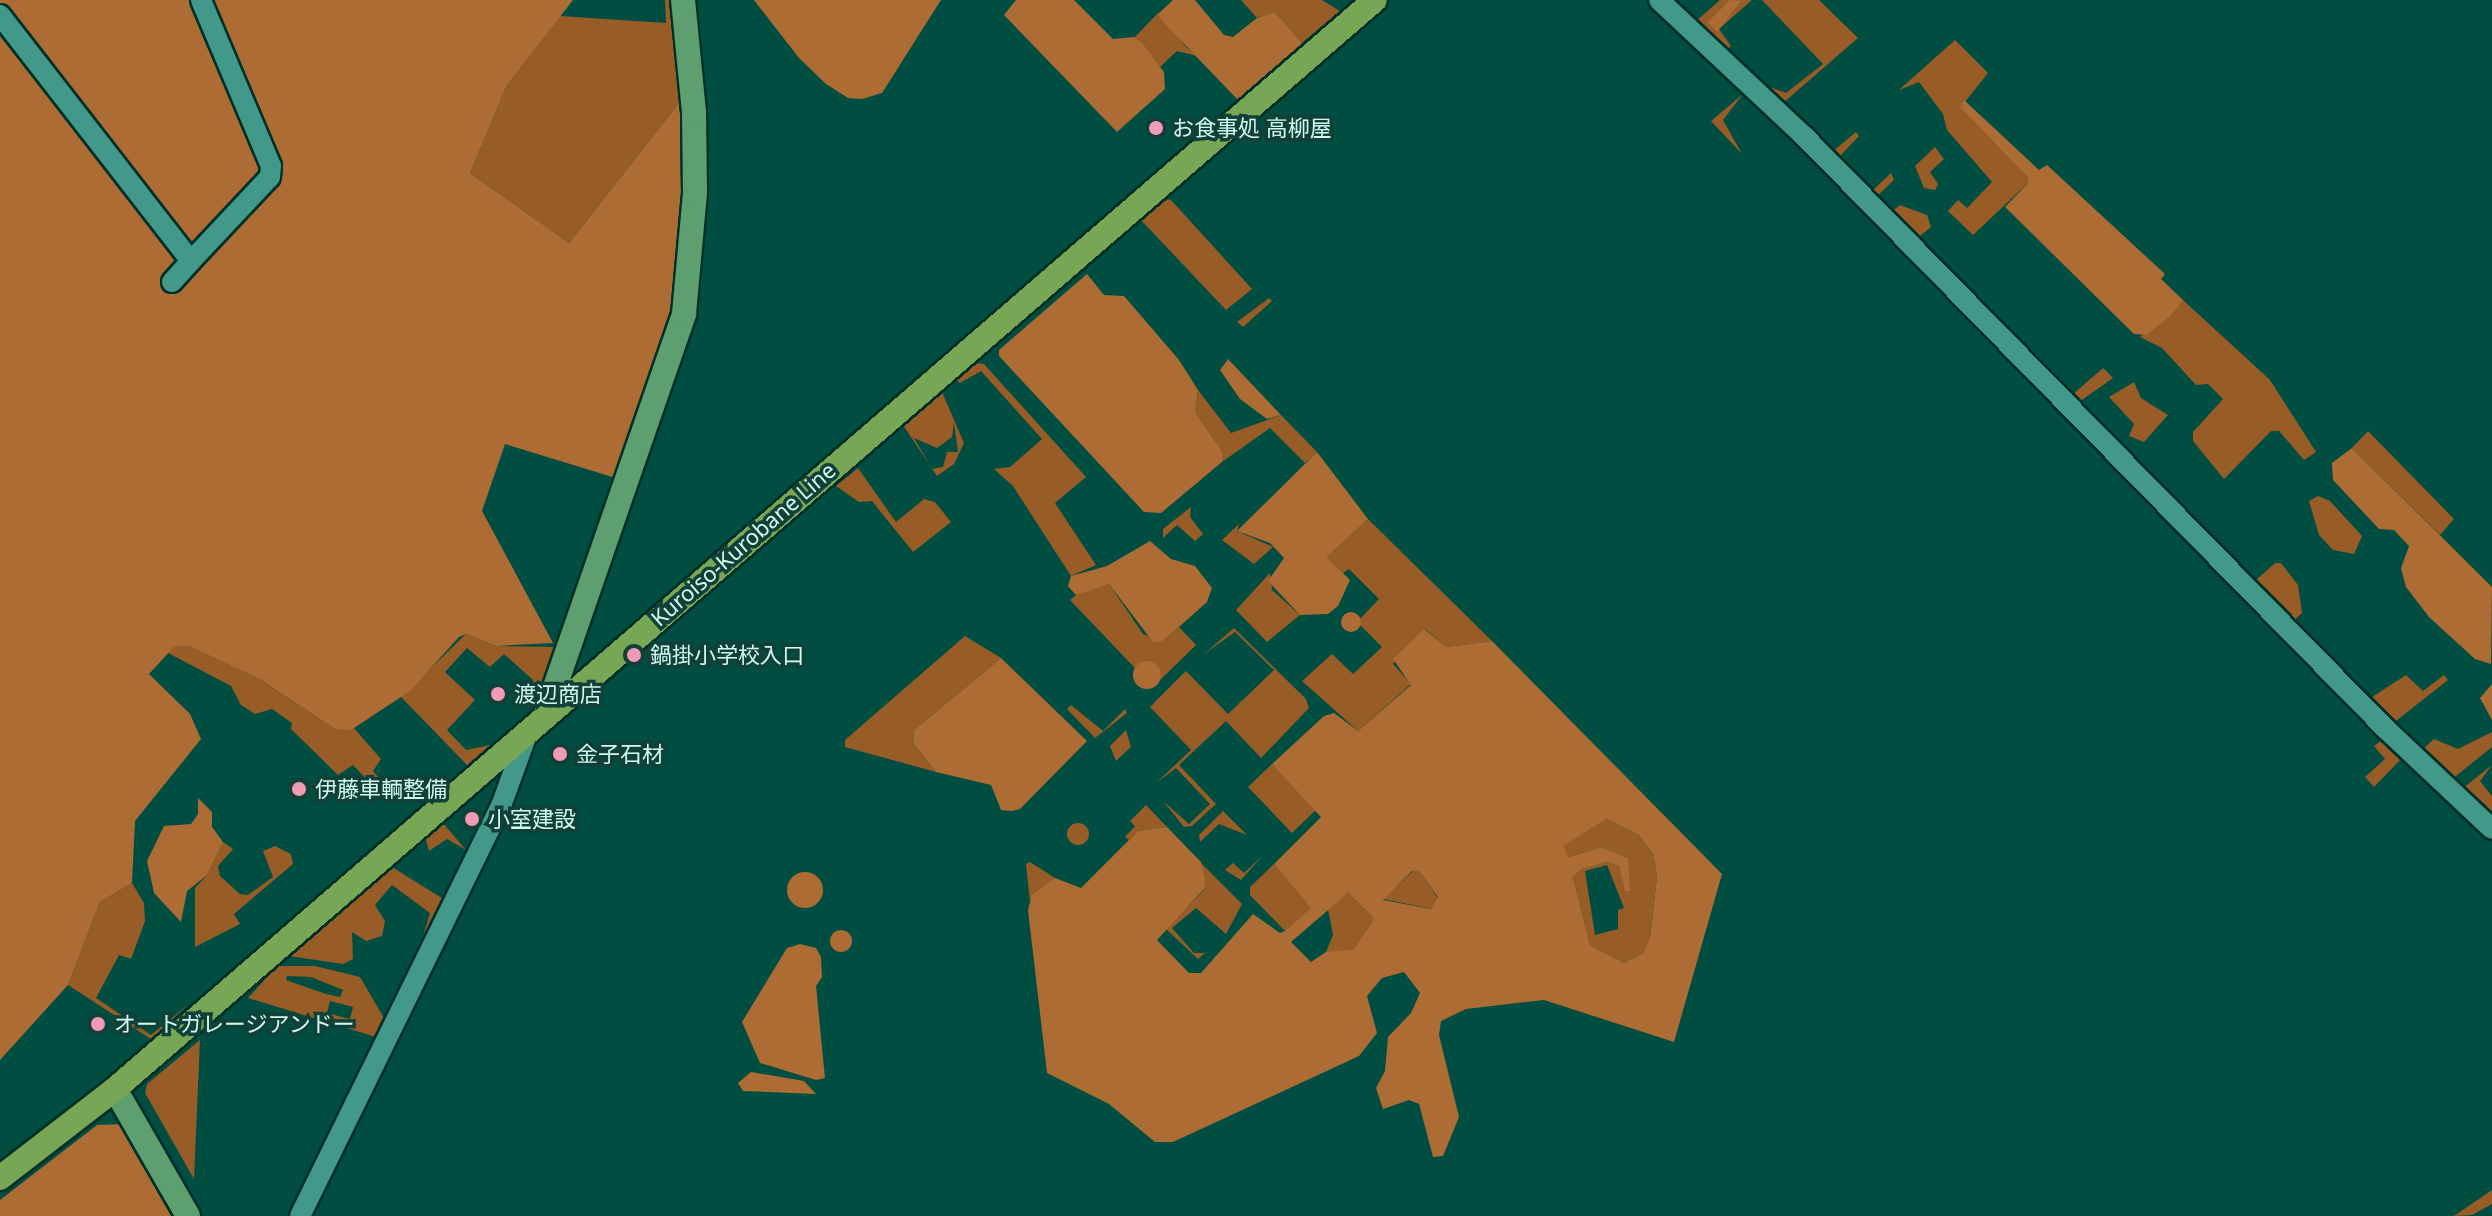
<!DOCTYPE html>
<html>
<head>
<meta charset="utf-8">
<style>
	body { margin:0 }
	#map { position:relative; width:2492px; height:1216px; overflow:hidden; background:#004d42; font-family:"Noto Sans","Noto Sans JP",sans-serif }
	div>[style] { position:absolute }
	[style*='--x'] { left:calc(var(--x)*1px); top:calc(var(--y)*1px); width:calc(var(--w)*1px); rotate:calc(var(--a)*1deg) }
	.green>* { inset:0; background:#985c26 }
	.round { border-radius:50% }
	.forest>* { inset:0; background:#ad6c33 }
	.roads { filter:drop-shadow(2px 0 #003028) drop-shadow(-2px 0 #003028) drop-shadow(0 2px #003028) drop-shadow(0 -2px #003028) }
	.street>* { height:20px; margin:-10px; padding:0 10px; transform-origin:10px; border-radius:10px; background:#439989 }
	.secondary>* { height:24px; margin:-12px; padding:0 12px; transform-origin:12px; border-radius:12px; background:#5d9f6e }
	.primary>* { height:24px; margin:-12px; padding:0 12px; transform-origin:12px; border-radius:12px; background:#77a654 }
	.dots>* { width:22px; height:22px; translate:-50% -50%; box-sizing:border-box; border:4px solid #104037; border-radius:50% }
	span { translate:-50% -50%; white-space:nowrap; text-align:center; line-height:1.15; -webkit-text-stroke:7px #104037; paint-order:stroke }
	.poi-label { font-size:22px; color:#d1f9ef }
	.left { translate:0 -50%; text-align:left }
	.street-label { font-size:22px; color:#d1f9ef }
</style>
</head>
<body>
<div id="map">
	<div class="green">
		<div style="clip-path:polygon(665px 0,674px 0,683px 98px,569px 243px,470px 173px,507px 85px,560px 16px,666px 23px)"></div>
		<div style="clip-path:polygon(1241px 0,1322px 0,1340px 11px,1302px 43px,1275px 12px,1257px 18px)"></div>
		<div style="clip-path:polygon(1720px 0,1752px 0,1719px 29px,1731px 46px,1722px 53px,1694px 23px)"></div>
		<div style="clip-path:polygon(1762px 0,1819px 0,1858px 38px,1783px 103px,1764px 85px,1786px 93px,1823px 64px)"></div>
		<div style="clip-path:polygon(1158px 13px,1186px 47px,1197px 56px,1177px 51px,1160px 67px,1133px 39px)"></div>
		<div style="clip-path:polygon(1955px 40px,1988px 73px,1961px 107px,2028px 176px,2028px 183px,1973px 235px,1948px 211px,1958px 200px,1967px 208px,1992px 182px,1947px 130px,1943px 114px,1919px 82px,1899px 90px)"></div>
		<div style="clip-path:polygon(1743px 94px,1723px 120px,1742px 154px,1711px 121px)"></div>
		<div style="clip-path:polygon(1856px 132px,1859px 136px,1841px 155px,1873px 190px,1891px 173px,1894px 180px,1874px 199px,1831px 153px)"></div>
		<div style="clip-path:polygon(1935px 147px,1944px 159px,1930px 172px,1938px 184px,1935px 190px,1924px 188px,1915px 166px)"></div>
		<div style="clip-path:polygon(1164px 199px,1171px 200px,1252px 289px,1226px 310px,1140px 219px)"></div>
		<div style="clip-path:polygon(1900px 205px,1927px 215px,1931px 227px,1913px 242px,1889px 214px)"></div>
		<div style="clip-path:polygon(1269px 298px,1272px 301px,1243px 327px,1237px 322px)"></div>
		<div style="clip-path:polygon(2183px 300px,2270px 380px,2316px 452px,2304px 460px,2279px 431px,2271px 431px,2224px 479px,2193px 441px,2193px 432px,2223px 399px,2208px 384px,2196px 385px,2162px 348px,2140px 337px)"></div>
		<div style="clip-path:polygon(975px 363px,984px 364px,1086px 477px,1055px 503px,1096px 565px,1071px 576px,1013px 486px,994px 469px,1010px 467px,1042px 439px,981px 371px,960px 383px,956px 379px)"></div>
		<div style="clip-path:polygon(2103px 368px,2113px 378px,2079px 402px,2072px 395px)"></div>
		<div style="clip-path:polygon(2134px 382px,2141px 398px,2168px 415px,2144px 442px,2129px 436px,2134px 424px,2109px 397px)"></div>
		<div style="clip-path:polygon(1198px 390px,1231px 433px,1281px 415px,1317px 452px,1305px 463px,1270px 428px,1222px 462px,1222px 451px,1195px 412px)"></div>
		<div style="clip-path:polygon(evenodd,942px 392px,964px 443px,954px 464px,937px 476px,903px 425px,942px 392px,954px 423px,958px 452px,947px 452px,943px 467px,932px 469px,914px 438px,937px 448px,952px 437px,954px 423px)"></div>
		<div style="clip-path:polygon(2368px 431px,2454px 519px,2440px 535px,2352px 448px)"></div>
		<div style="clip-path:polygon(858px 468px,896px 522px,924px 499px,935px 502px,951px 522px,913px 552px,872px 501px,859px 502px,836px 486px)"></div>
		<div style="clip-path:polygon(2318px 496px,2330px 501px,2362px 536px,2354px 554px,2333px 550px,2319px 535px,2309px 501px)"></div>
		<div style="clip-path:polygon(1191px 507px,1190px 517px,1203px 534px,1195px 541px,1177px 525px,1163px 538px,1163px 529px)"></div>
		<div style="clip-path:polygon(1368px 519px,1492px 641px,1447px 647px,1425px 629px,1393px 664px,1411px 684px,1358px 731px,1302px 681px,1332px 654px,1353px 674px,1382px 647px,1357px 622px,1379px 599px,1349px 569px,1343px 573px,1327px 557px)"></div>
		<div style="clip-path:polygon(1239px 524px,1237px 531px,1273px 547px,1254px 564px,1222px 540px)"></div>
		<div style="clip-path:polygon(2275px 563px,2281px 563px,2298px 585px,2302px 613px,2292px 622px,2255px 581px)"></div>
		<div style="clip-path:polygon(1270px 573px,1272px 590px,1300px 615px,1267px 642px,1236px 610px)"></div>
		<div style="clip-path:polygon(1109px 584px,1143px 634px,1163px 641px,1179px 627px,1196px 645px,1153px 687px,1070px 600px,1083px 590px)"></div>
		<div style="clip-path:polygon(1234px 628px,1306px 699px,1309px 708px,1261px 758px,1226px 721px,1179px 765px,1216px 804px,1192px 826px,1184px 827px,1163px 801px,1189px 824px,1210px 804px,1176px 768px,1156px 783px,1191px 750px,1150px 707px,1186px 671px,1228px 714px,1274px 670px,1235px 632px,1204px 654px)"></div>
		<div style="clip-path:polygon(466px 634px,496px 646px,554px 647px,538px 697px,528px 707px,533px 680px,504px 654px,490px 667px,467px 648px,445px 672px,475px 700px,447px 730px,466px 750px,490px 745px,468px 766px,401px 697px)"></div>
		<div style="clip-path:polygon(965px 636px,1001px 658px,914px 730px,913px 743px,936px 772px,845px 747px,845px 740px)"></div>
		<div style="clip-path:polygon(189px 646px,261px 680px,335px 729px,353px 727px,381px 759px,373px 771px,391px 792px,384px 798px,353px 765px,338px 775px,291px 729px,292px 723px,272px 709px,255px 714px,241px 705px,231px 686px,168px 653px,174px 647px)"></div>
		<div style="clip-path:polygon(2406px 675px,2423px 691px,2444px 675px,2448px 680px,2392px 724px,2372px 697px)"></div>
		<div style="clip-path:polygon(1071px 705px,1103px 731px,1125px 709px,1127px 713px,1095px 738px,1067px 709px)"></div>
		<div style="clip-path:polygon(1126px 730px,1131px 747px,1116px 761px,1110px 746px)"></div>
		<div style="clip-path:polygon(2492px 732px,2492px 747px,2451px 780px,2421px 751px,2434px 739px,2458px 749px)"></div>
		<div style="clip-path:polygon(2386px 737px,2402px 758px,2374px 787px,2365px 777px,2385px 759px,2374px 746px)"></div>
		<div style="clip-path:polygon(1272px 764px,1317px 809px,1292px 833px,1248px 787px)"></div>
		<div style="clip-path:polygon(2492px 765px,2480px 781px,2492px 796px,2492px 812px,2484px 814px,2462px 789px)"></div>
		<div style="clip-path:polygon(1146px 805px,1167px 827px,1138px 831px,1129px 840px,1125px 837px,1135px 826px,1130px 821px)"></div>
		<div style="clip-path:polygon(1223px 811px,1247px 835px,1219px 824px,1200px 842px,1199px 835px)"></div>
		<div style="clip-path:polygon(evenodd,1607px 819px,1639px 835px,1653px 854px,1657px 876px,1650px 938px,1643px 953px,1624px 963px,1590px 945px,1573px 877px,1582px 869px,1607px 862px,1619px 866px,1625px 890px,1628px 858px,1602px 847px,1569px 857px,1562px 846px,1607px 819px,1607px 865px,1624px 908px,1618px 910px,1618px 929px,1595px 935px,1585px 871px,1607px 865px)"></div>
		<div style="clip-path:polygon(442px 822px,466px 850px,447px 839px,429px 851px,425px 836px)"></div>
		<div class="round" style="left:1067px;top:823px;width:22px;height:22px"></div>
		<div style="clip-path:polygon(223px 842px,233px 849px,218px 866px,220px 876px,240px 894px,248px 895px,273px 877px,263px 851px,275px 846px,291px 854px,293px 864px,234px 914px,240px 924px,195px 947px,195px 888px,207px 875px)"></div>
		<div style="clip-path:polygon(1263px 855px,1241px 880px,1225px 870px,1233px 863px,1244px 873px)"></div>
		<div style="clip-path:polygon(1030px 862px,1055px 878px,1030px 901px,1026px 864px)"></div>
		<div style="clip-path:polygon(1201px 863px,1242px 904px,1226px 934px,1196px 908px,1172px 928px,1194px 953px,1205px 953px,1198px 959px,1166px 929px,1204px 890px)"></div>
		<div style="clip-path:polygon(1274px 864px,1312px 908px,1285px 931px,1250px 895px,1250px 887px)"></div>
		<div style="clip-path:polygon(392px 867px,445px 900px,417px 957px,430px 913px,392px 885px,375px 905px,385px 921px,382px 936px,366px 941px,352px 932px,353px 959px,343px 964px,289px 956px)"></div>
		<div style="clip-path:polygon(1413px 871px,1419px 871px,1438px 898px,1432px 909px,1383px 899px)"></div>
		<div style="clip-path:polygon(132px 883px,144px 903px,145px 921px,131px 959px,119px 955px,96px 998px,151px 1035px,189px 1004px,151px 1039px,68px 985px,100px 902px)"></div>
		<div style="clip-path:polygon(1348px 893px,1373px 917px,1372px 922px,1353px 950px,1341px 955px,1326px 952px,1333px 935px,1328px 909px)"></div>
		<div style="clip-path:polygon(evenodd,277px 966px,315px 966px,360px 977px,384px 1018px,376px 1037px,248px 998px,277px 966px,287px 976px,311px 977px,343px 990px,340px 997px,326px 994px,286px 980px,287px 976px,277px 966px,330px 1001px,353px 1007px,350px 1019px,327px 1013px,330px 1001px)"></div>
		<div style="clip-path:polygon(200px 1040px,194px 1179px,145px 1093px,147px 1084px)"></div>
		<div style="clip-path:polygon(2492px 1190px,2492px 1204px,2472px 1215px,2454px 1216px)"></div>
	</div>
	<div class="forest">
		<div style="clip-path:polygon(0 0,573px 0,507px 85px,470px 173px,569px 243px,683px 98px,688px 200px,678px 314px,619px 479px,505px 444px,482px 511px,553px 643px,496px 646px,466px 634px,459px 637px,410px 691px,351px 730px,335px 729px,261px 680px,189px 646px,174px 647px,149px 674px,190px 714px,201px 739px,135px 821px,132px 883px,100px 902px,68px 985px,0 1060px)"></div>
		<div style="clip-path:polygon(754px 0,941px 0,882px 93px,862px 99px,848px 98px,826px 84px,799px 58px)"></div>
		<div style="clip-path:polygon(1016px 0,1074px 0,1113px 39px,1134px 37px,1142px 43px,1164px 72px,1165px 89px,1117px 132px,1004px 15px)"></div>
		<div style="clip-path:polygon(1173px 0,1195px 0,1224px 35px,1233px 37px,1257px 18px,1275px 12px,1302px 43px,1246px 99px,1237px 99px,1163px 22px,1158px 14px)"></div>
		<div style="clip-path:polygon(1730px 0,1741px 1px,1717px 32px,1708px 22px)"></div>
		<div style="clip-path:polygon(1964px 100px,2039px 170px,2047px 165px,2165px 274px,2161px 279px,2183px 300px,2170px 316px,2147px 335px,2134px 334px,2005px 207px,2028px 183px,2028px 177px,1960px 107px)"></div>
		<div style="clip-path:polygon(1087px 274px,1104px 295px,1124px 296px,1179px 360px,1198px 390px,1195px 412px,1222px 451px,1222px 462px,1161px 513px,1144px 512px,999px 356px,999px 350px)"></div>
		<div style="clip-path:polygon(1228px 359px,1281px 415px,1267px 419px,1240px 399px,1220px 370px)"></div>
		<div style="clip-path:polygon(2352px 448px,2492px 587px,2491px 664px,2475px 659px,2429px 617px,2406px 587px,2401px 568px,2409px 546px,2394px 530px,2379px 529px,2333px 480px,2332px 463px)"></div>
		<div style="clip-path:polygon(1317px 452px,1368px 519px,1327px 557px,1350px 580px,1338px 606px,1328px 614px,1300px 615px,1268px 581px,1284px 558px,1270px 543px,1237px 531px)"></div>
		<div style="clip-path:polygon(1150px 541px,1171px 559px,1195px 566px,1212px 588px,1207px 602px,1163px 641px,1153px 642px,1109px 584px,1076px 595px,1068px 586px,1071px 576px,1107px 566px)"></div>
		<div class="round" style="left:1341px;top:612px;width:20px;height:20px"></div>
		<div style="clip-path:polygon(evenodd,1424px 629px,1447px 647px,1492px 641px,1722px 874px,1674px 1042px,1544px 1000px,1466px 1009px,1441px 1021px,1439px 1035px,1459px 1117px,1443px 1156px,1433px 1157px,1419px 1104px,1409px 1100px,1383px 1109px,1376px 1088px,1385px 1071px,1388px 1037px,1411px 1013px,1420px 993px,1404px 972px,1382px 978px,1367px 996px,1377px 1033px,1359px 1056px,1173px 1142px,1155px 1142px,1109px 1104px,1047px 1073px,1028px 910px,1032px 895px,1055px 878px,1081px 888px,1138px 831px,1167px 827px,1201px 862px,1205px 879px,1204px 889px,1157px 940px,1189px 973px,1201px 973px,1253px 914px,1280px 933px,1285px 931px,1311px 908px,1274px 864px,1321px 817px,1272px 764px,1324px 716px,1334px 713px,1358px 731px,1411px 685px,1393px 659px,1424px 629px,1607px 819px,1639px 835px,1653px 854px,1657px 876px,1650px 938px,1643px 953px,1624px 963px,1590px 945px,1573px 877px,1582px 869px,1607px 862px,1619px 866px,1625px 891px,1630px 891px,1628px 858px,1602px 847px,1569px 857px,1563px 846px,1607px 819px,1424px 629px,1412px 871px,1419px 871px,1438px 897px,1431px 909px,1383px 900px,1412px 871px,1424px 629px,1348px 893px,1373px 917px,1372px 922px,1353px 950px,1326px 952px,1311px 962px,1291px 942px,1348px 893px)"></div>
		<div style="clip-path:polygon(1001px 658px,1087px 741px,1020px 809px,1012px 811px,1001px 810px,991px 785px,936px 772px,913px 743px,914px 730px)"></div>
		<div class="round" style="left:1133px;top:661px;width:28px;height:28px"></div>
		<div style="clip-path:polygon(2492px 684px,2492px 720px,2480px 698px)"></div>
		<div style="clip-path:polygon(198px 798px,212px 812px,212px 827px,223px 842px,207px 875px,187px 891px,181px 922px,154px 893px,147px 861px,164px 826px,191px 824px,198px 814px)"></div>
		<div class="round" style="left:787px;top:872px;width:36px;height:36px"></div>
		<div class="round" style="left:830px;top:930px;width:22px;height:22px"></div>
		<div style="clip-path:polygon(800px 944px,816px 948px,821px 957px,822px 977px,816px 986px,825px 1078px,816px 1080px,760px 1063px,742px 1022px,787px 948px)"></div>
		<div style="clip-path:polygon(751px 1072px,804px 1081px,816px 1094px,743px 1091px,738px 1083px)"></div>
		<div style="clip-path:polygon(124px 1124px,179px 1216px,0 1216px,0 1200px,97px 1125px)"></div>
	</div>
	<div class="roads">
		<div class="street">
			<div style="--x:1659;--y:0;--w:199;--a:43.2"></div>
			<div style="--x:1804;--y:136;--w:832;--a:45.54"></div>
			<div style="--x:2387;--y:730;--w:144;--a:43.3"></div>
			<div style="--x:0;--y:15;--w:311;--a:52.2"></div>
			<div style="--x:191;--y:261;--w:115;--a:-46.8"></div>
			<div style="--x:270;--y:177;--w:11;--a:-85"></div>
			<div style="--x:271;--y:166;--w:180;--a:-112.9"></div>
			<div style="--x:172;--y:282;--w:28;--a:-48"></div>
			<div style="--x:300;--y:1216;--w:457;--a:-63.9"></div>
			<div style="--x:501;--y:806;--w:79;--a:-70"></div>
		</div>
		<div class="secondary">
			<div style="--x:547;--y:710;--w:419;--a:-70.9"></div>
			<div style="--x:684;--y:314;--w:122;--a:-84.8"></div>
			<div style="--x:695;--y:192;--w:80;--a:-90.7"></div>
			<div style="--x:694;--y:112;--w:113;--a:-95.6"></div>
			<div style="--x:115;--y:1089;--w:146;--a:60.1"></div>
		</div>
		<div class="primary">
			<div style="--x:0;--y:1178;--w:145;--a:-37.7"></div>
			<div style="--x:115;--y:1089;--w:1665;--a:-40.84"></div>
		</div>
	</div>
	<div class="dots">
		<div style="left:1156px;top:128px;background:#f09ab6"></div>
		<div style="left:634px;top:655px;background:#f09ab6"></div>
		<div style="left:498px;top:694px;background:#f09ab6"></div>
		<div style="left:560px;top:754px;background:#f09ab6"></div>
		<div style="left:299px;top:789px;background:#f09ab6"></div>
		<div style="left:472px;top:819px;background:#f09ab6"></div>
		<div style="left:98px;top:1024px;background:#f09ab6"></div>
	</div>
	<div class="poi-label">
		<span class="left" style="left:1172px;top:128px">お食事処 高柳屋</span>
		<span class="left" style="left:650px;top:655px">鍋掛小学校入口</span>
		<span class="left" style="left:514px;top:694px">渡辺商店</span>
		<span class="left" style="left:576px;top:754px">金子石材</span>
		<span class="left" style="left:315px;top:789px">伊藤車輌整備</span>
		<span class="left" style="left:488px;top:819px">小室建設</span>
		<span class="left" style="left:114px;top:1024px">オートガレージアンドー</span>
	</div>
	<div class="street-label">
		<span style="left:743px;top:544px;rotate:-41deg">Kuroiso-Kurobane Line</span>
	</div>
</div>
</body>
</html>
